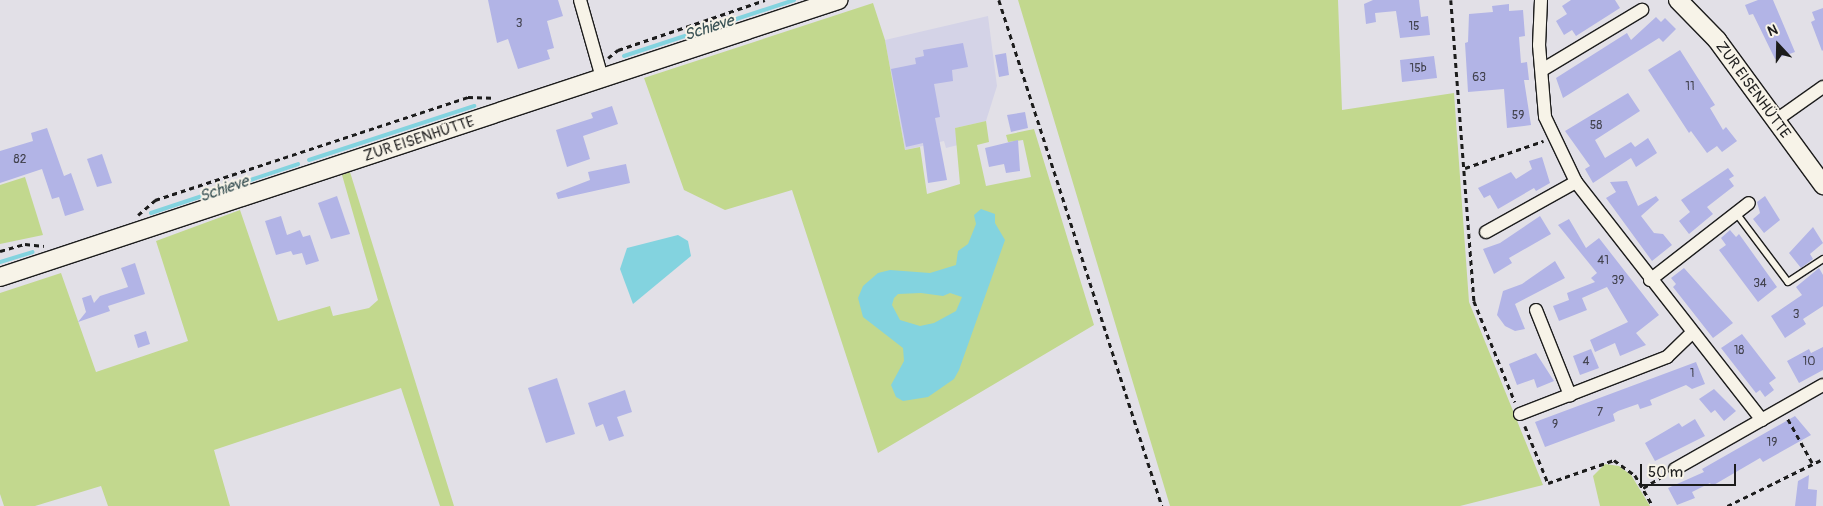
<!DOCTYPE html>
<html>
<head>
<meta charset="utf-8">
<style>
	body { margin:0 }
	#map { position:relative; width:1823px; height:506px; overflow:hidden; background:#e2e0e7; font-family:Pangolin,sans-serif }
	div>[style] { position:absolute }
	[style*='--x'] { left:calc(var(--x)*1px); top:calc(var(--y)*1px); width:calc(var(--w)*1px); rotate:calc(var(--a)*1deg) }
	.built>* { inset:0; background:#d4d3e7 }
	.green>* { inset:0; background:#c2d88e }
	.water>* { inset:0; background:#83d3df }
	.stream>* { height:4px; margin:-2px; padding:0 2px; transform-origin:2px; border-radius:2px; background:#83d3df }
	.building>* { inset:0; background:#b2b4e6 }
	.path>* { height:2.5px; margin-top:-1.25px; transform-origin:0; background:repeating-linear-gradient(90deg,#1c1c1c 0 5px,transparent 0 9px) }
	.roads { filter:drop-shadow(1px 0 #1c1c1c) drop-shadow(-1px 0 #1c1c1c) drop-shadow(0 1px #1c1c1c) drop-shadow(0 -1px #1c1c1c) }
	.lane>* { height:6px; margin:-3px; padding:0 3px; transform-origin:3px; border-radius:3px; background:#f7f3e8 }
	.street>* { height:12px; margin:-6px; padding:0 6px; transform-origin:6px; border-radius:6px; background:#f7f3e8 }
	.secondary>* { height:18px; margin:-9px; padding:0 9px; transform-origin:9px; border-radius:9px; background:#f7f3e8 }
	span { translate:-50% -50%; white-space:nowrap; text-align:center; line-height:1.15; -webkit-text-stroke:4px #f7f3e8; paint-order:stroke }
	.number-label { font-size:12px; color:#42424e }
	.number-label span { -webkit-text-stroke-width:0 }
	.street-label { font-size:15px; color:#1c1c1c }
	.water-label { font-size:16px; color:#3b5356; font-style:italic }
	.north { position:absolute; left:1753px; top:20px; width:50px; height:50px; -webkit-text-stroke:4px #f7f3e8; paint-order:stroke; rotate:339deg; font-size:14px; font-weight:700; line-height:20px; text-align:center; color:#1c1c1c }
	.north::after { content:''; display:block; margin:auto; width:18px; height:22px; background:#1c1c1c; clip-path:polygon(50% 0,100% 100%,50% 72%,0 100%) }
	.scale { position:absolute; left:1640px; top:464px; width:96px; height:22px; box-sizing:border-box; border:2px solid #1c1c1c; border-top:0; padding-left:6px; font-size:15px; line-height:18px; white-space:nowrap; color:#1c1c1c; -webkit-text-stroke:4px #f7f3e8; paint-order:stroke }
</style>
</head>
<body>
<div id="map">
	<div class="built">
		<div style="clip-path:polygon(988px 16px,997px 86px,986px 121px,955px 128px,958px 145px,946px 148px,944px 141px,905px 150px,885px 40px)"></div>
	</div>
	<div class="green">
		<div style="clip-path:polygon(1018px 0,1338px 0,1342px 110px,1454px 93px,1469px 302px,1543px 485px,1460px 506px,1170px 506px)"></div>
		<div style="clip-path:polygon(873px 3px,885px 40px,905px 150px,920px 147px,927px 194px,960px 184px,955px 128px,986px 121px,989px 142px,977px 145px,986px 186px,1031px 177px,1023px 140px,1008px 142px,1006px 135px,1034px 129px,1094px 325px,878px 453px,792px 190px,725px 210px,684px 190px,644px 78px)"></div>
		<div style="clip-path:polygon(350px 172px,454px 506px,440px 506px,401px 388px,214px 450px,230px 506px,108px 506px,101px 486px,35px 506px,4px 506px,0 494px,0 293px,61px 273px,96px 372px,188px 341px,156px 241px,240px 210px,278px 321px,330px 306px,333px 316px,369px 308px,378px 300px,342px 175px)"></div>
		<div style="clip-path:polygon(25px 177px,43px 235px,0 244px,0 185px)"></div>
		<div style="clip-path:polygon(1605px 464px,1619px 466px,1631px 475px,1650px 506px,1600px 506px,1593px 476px)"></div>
	</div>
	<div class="water">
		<div style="clip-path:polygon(evenodd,981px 209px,995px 214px,995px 223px,1005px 240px,959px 370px,954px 379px,928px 397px,903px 401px,896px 397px,891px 385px,904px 361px,903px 348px,863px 317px,858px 298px,863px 286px,878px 273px,890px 270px,930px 273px,956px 265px,958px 251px,968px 244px,976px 224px,974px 215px,981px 209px,921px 293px,943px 296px,950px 293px,962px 297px,956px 311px,934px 323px,920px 326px,900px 320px,892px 305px,894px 298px,898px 294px,921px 293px)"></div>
		<div style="clip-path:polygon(678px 235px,688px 241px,691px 256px,633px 304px,620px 269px,627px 248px)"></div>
	</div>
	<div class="stream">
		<div style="--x:624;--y:56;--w:179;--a:-18.2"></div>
		<div style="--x:309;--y:160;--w:174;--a:-18.1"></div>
		<div style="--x:151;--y:213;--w:155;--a:-18.4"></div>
		<div style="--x:0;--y:262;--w:34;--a:-17"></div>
	</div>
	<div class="building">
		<div style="clip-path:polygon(488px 0,558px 0,563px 16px,547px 21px,554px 48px,547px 50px,550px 59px,518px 69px,508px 39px,497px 43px)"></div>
		<div style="clip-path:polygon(1373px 0,1419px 0,1421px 17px,1428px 16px,1430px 35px,1400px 38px,1396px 11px,1375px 13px,1376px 22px,1366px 24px,1364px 4px)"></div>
		<div style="clip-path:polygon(1571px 0,1615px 0,1620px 8px,1576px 36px,1572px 30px,1564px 35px,1556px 21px,1567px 14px,1562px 6px)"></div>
		<div style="clip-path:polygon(1758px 0,1773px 0,1795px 52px,1775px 59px,1753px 14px,1749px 15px,1745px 5px)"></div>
		<div style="clip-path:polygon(1509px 4px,1509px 11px,1523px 10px,1525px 36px,1519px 37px,1521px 63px,1527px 62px,1529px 80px,1524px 80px,1531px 125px,1507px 128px,1504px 89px,1468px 92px,1465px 43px,1468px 42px,1469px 14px,1493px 12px,1492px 6px)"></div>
		<div style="clip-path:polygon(1823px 8px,1823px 50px,1822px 51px,1811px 22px,1815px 20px,1812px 12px)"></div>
		<div style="clip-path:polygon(1656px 17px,1661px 22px,1665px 18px,1676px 29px,1663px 42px,1659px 38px,1563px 98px,1556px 78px,1627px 33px,1631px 40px)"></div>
		<div style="clip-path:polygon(963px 43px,968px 67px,952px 70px,953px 81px,934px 84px,940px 117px,935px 118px,947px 180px,928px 183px,923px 143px,906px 147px,891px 69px,916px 64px,915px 58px,924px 56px,923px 50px)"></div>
		<div style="clip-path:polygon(1680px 50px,1715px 105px,1710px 108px,1723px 130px,1726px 127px,1737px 141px,1722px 152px,1717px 146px,1707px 153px,1691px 131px,1689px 133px,1648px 70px)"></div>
		<div style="clip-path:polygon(1006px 53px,1009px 75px,999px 77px,995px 55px)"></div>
		<div style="clip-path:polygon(1434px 56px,1437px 78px,1402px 82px,1400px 60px)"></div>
		<div style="clip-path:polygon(1628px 93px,1640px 111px,1595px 140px,1605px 158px,1631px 142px,1635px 147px,1648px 138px,1657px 153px,1636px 167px,1631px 158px,1593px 183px,1585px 169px,1590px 166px,1565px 131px)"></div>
		<div style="clip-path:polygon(612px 106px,618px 124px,583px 136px,590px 159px,567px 167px,556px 130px,593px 118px,591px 113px)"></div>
		<div style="clip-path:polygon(1025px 112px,1028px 128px,1011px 132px,1007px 115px)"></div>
		<div style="clip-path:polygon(47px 128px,64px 176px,71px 173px,84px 210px,65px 216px,59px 197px,52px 199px,42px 169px,0 183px,0 151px,33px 141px,31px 133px)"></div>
		<div style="clip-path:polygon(1018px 140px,1020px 171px,1006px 173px,1004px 164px,989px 167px,985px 148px)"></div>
		<div style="clip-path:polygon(102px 154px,112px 183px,97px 187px,87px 159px)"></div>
		<div style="clip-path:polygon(1542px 157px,1550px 183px,1536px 191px,1534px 188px,1498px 209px,1490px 195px,1484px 198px,1478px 188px,1511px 172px,1516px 179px,1532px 169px,1529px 161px)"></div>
		<div style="clip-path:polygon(626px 164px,630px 183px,558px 199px,556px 193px,590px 180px,588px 172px)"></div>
		<div style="clip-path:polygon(1728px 168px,1734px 176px,1729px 179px,1734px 186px,1707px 207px,1713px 214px,1689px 234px,1679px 221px,1690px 212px,1681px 200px)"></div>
		<div style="clip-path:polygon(1627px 181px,1638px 206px,1656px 196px,1659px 200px,1641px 216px,1654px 233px,1663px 234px,1672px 245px,1652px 261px,1606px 198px,1616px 192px,1610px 182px)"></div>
		<div style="clip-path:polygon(337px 196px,350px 234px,331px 239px,318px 203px)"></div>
		<div style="clip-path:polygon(1765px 196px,1780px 220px,1764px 233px,1753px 219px,1760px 213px,1757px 202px)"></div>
		<div style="clip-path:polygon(281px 216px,287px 235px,300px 230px,303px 237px,310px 235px,319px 261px,306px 265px,302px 253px,293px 255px,291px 251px,276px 255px,265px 221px)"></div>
		<div style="clip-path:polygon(1540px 216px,1551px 234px,1509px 258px,1512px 263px,1494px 274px,1483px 249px,1500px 243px)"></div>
		<div style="clip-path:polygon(1569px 219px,1586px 248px,1599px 238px,1659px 315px,1636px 333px,1646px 345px,1620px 356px,1615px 343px,1595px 352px,1590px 340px,1628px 322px,1607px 287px,1582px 298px,1587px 310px,1559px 321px,1553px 306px,1569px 300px,1567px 293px,1595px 282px,1591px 278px,1597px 273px,1558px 225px)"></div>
		<div style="clip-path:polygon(1813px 227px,1823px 243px,1810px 254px,1813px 259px,1801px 268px,1789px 253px)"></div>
		<div style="clip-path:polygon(1730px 230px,1736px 237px,1739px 234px,1777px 287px,1758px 302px,1719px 250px,1726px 245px,1721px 238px)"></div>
		<div style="clip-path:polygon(1555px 261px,1565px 278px,1515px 304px,1525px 329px,1515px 331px,1505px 326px,1497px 315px,1503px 291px,1522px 284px)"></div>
		<div style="clip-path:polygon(135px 263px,145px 294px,108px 306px,110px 311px,78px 322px,86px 312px,82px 298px,91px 295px,94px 303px,100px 296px,128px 287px,121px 268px)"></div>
		<div style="clip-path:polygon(1684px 268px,1733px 323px,1713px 338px,1673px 287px,1676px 284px,1671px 278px)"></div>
		<div style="clip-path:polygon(1819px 268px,1823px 275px,1823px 306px,1803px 319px,1806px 324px,1785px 338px,1771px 316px,1802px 295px,1796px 287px)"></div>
		<div style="clip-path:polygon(146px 331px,150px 344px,138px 348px,134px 335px)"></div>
		<div style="clip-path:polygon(1742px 334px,1776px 378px,1769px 383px,1774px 390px,1765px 397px,1760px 390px,1756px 393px,1721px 348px)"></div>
		<div style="clip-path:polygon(1823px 347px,1823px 370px,1799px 383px,1787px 361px,1809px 349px,1811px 353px)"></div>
		<div style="clip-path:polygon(1591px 349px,1599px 368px,1580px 375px,1573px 356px)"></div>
		<div style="clip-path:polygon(1536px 353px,1554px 381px,1537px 388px,1534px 379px,1517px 385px,1509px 364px)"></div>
		<div style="clip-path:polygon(1696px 362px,1705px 384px,1692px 389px,1686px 385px,1650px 400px,1652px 405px,1640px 409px,1638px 404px,1618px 411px,1613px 414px,1615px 421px,1545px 447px,1535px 422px)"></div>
		<div style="clip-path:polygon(557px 378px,575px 434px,546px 443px,528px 388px)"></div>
		<div style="clip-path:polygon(1714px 389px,1736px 411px,1724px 421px,1715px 410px,1711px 413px,1699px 399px)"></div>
		<div style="clip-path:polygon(625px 390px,632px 412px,617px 417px,624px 436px,609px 441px,603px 424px,596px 427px,588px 403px)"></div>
		<div style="clip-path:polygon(1795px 416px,1811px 435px,1763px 462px,1760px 458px,1712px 486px,1710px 483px,1692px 492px,1695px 498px,1677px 505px,1668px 488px,1704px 472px,1702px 469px)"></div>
		<div style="clip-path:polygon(1695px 419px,1705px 436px,1655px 461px,1645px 443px,1679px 423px,1682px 427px)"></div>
		<div style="clip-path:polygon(1809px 475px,1808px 489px,1817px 490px,1816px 506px,1795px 506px,1798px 481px)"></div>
	</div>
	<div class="path">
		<div style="--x:999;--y:0;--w:532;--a:72.14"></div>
		<div style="--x:1451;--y:0;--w:302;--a:85.6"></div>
		<div style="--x:1474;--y:301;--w:109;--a:67.9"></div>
		<div style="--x:608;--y:58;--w:13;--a:-39"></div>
		<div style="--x:618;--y:50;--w:155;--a:-18.8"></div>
		<div style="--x:1465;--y:168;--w:83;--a:-19.1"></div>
		<div style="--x:138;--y:215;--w:23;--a:-41"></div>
		<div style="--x:155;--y:200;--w:330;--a:-18.2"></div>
		<div style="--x:468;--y:97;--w:25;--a:2"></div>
		<div style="--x:0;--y:251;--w:26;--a:-16"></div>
		<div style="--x:25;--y:244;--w:19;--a:6"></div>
		<div style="--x:1788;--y:419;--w:51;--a:60.9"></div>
		<div style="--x:1525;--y:426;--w:61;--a:68"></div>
		<div style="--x:1548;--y:483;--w:70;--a:-19.2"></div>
		<div style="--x:1614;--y:460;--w:26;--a:36"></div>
		<div style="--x:1635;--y:475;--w:36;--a:60"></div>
		<div style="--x:1643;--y:488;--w:26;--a:-31"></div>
		<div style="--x:1727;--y:506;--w:107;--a:-26.1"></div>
	</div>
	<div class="roads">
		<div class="lane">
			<div style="--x:1736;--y:213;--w:86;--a:53"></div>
			<div style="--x:1788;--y:282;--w:42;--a:-33.3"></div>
		</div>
		<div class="street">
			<div style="--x:580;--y:0;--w:81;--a:74.2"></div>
			<div style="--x:1541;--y:0;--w:45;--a:92.5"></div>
			<div style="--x:1539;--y:45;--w:72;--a:85.2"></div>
			<div style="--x:1545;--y:117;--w:72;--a:64.5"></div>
			<div style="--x:1576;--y:182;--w:302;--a:52"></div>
			<div style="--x:1542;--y:70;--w:117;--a:-31"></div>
			<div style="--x:1775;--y:121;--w:59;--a:-35.3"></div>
			<div style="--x:1486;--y:232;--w:103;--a:-29.1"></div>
			<div style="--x:1650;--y:280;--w:125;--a:-37.9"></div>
			<div style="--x:1536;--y:310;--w:92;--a:68.2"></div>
			<div style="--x:1520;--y:414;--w:158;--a:-21.2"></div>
			<div style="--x:1667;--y:357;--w:35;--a:-44"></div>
			<div style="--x:1675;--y:469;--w:170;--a:-29.6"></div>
		</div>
		<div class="secondary">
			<div style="--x:1678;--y:0;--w:56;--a:45.7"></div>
			<div style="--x:1717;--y:40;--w:180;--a:53.8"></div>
			<div style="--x:0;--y:277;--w:883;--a:-18.29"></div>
		</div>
	</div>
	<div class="number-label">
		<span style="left:519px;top:24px">3</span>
		<span style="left:1414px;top:27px">15</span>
		<span style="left:1418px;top:69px">15b</span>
		<span style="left:1479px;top:78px">63</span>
		<span style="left:1690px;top:87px">11</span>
		<span style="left:1518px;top:116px">59</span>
		<span style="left:1596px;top:126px">58</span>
		<span style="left:20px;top:160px">82</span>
		<span style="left:1603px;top:261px">41</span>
		<span style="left:1618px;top:281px">39</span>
		<span style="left:1760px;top:284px">34</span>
		<span style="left:1796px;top:315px">3</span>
		<span style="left:1739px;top:351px">18</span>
		<span style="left:1586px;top:362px">4</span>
		<span style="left:1809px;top:362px">10</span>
		<span style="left:1692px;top:374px">1</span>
		<span style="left:1600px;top:413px">7</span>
		<span style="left:1555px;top:425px">9</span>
		<span style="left:1772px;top:443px">19</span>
	</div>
	<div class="street-label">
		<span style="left:1753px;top:90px;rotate:54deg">ZUR EISENHÜTTE</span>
		<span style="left:419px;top:139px;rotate:-18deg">ZUR EISENHÜTTE</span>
	</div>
	<div class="water-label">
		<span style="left:709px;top:28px;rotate:-18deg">Schieve</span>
		<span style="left:224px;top:189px;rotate:-19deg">Schieve</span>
	</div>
	<div class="north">N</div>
	<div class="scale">50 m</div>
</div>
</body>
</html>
